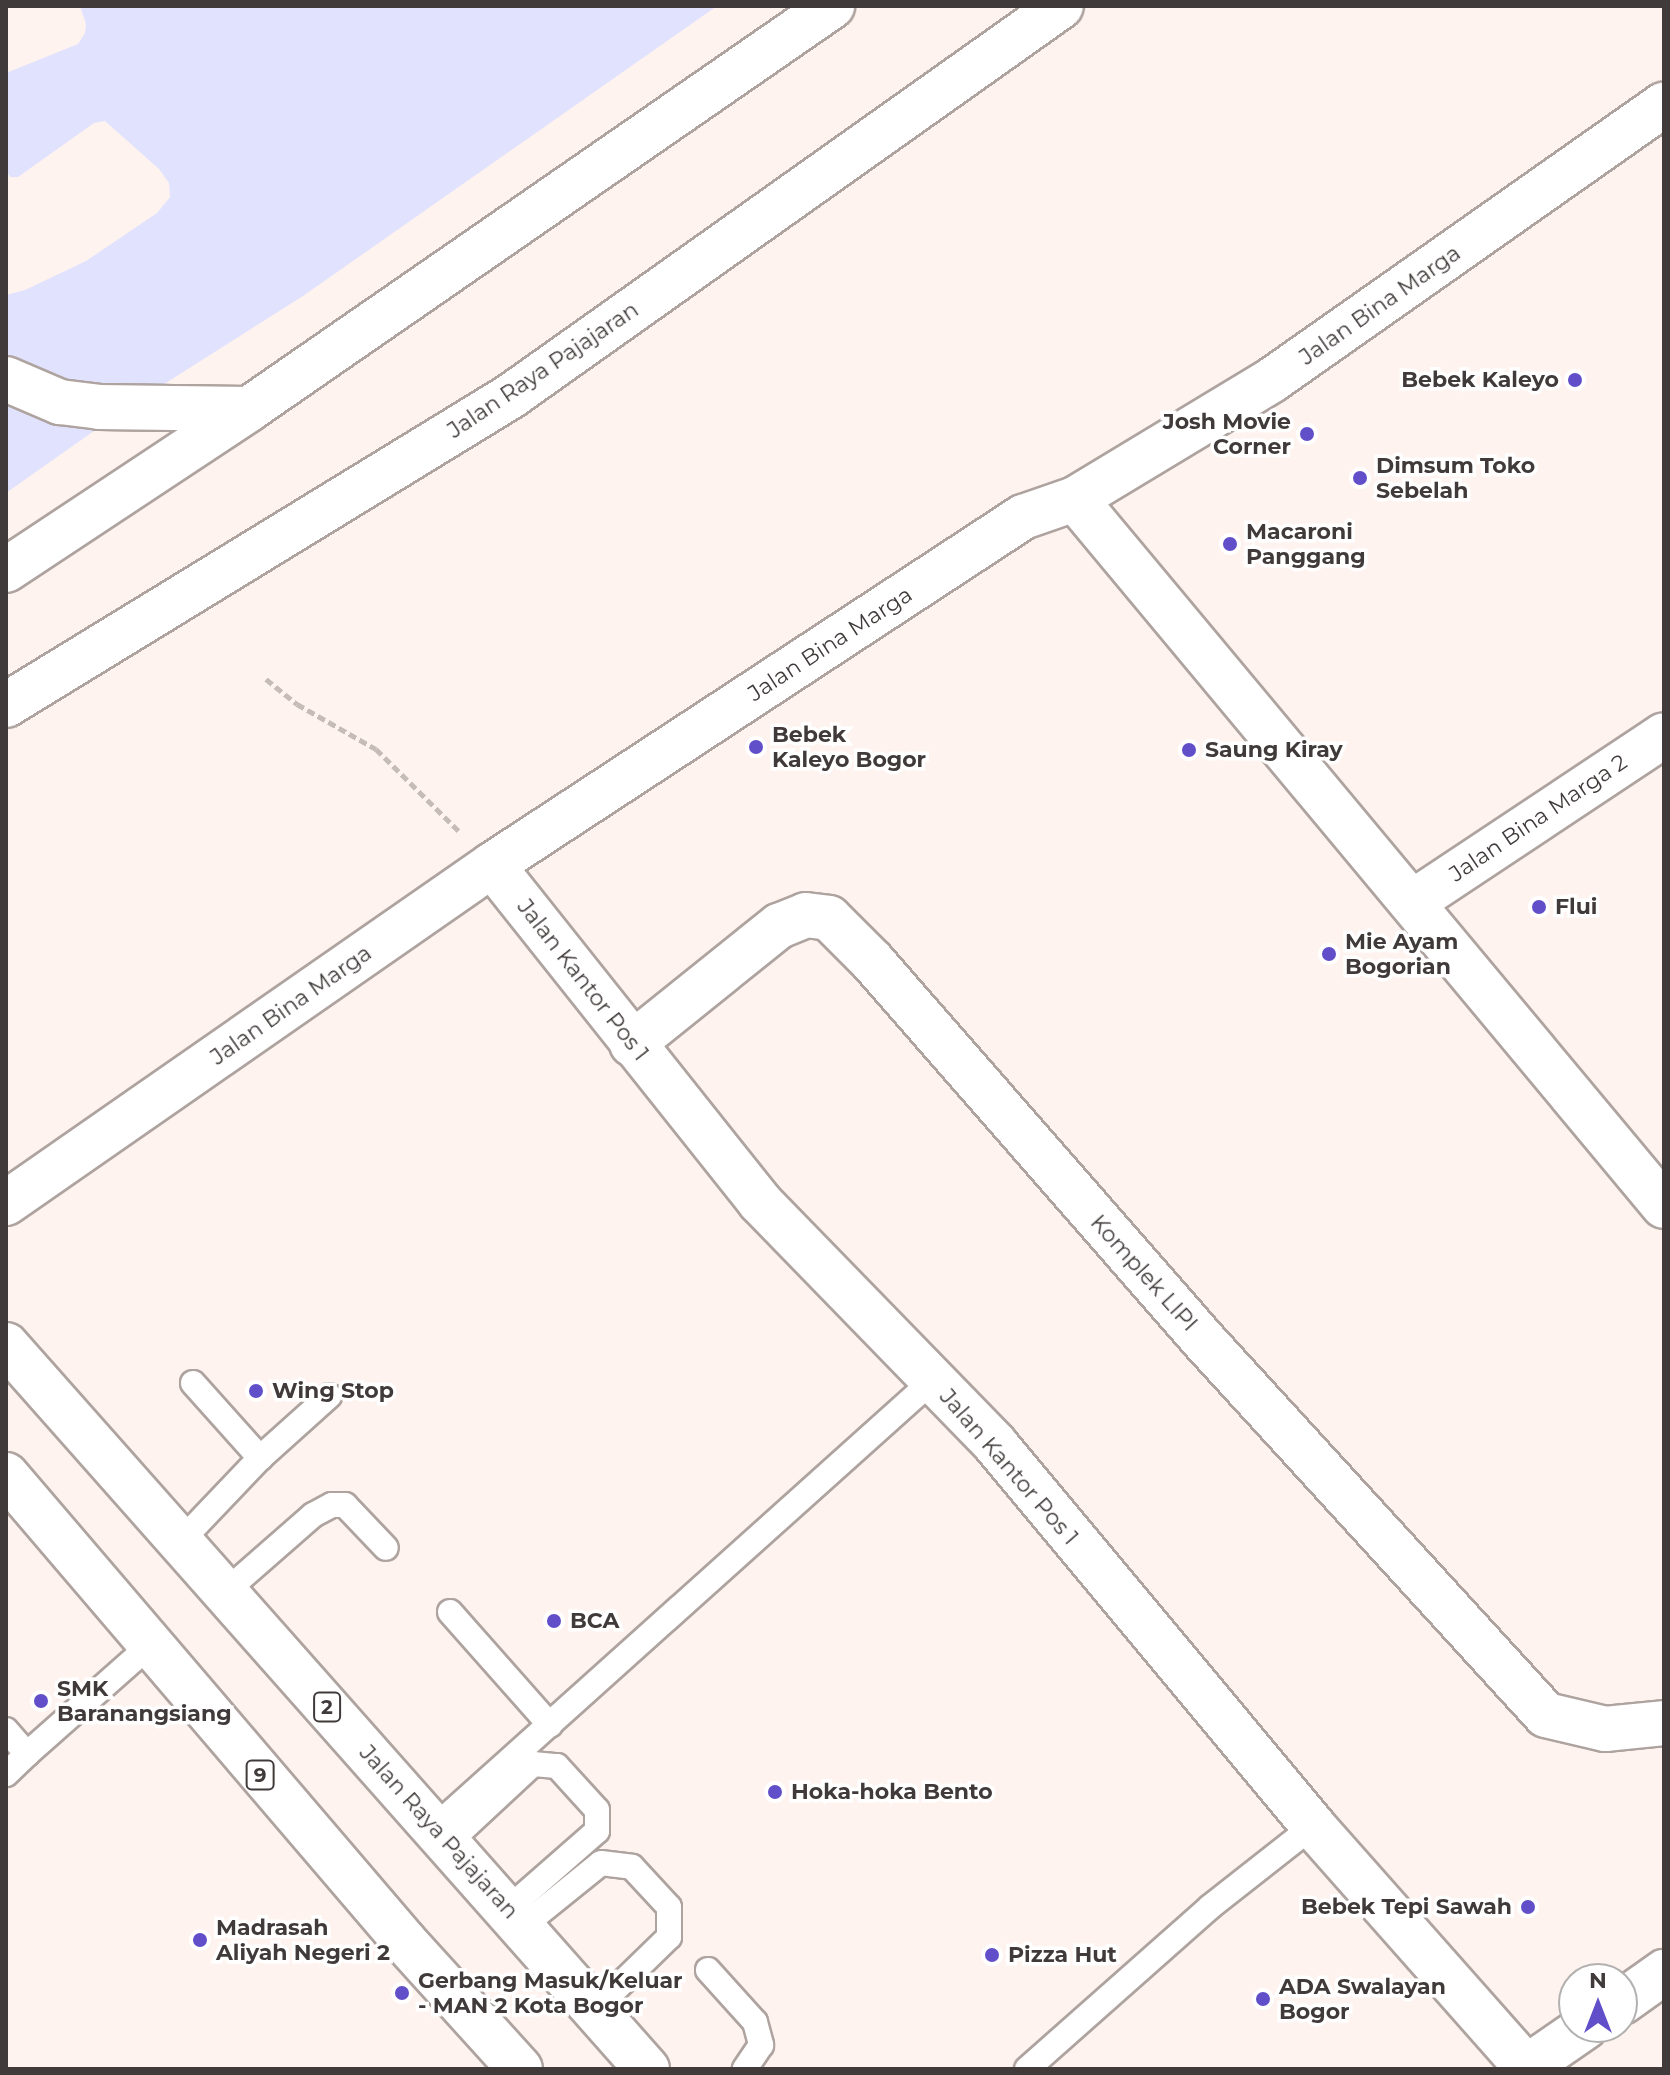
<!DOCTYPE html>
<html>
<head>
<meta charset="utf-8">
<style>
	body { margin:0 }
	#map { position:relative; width:1670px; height:2075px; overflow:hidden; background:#fef3ee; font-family:Montserrat,sans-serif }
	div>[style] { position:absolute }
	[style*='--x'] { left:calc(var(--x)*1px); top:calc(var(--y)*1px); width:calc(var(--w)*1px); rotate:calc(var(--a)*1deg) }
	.green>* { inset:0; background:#e1e2fe }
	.path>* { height:5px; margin-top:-2.5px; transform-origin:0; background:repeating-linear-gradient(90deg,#c5bcb8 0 8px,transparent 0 12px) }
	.roads { filter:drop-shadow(2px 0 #aea39f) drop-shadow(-2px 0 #aea39f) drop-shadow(0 2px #aea39f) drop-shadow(0 -2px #aea39f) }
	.service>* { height:24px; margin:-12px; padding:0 12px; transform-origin:12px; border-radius:12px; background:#fff }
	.minor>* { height:44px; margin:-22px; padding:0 22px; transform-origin:22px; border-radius:22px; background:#fff }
	.tertiary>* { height:44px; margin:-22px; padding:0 22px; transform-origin:22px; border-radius:22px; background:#fff }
	.trunk>* { height:44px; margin:-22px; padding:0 22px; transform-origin:22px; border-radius:22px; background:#fff }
	.dots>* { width:22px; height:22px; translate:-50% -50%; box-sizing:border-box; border:4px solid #fff; border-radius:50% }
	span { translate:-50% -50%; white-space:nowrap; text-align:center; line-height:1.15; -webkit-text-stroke:7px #fff; paint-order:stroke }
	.shield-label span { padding:2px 6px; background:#fff; border:2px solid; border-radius:6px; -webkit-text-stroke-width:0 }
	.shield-label { font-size:20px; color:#403b3a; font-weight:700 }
	.street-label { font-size:22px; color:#403b3a }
	.poi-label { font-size:22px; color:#403b3a; font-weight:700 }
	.right { translate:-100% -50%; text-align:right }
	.left { translate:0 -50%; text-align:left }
	.frame { position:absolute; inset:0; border:8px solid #403b3a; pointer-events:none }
	.north { position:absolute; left:1558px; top:1963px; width:80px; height:80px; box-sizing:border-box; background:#fff; border:2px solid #b3b1b0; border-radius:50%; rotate:0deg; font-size:22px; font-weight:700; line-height:32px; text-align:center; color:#403b3a }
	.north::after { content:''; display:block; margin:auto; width:28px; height:36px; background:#604fc8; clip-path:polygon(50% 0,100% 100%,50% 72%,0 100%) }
</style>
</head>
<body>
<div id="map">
	<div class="green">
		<div style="clip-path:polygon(80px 6px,717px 6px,303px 296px,128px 407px,6px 493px,6px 295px,25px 290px,86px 261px,157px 213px,170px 197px,169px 183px,159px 169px,105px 121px,94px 123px,18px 177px,10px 177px,6px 170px,6px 73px,78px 44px,85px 33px,86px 24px)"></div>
	</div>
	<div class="path">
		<div style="--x:266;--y:679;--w:40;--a:39"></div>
		<div style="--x:297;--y:704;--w:91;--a:29.7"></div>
		<div style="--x:376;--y:749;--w:120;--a:44.7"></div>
	</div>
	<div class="roads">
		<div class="service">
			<div style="--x:193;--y:1383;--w:101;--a:48.2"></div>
			<div style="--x:180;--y:1542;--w:116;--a:-46.4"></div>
			<div style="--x:260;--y:1458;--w:93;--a:-41.9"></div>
			<div style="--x:225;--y:1592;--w:117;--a:-41.2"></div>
			<div style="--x:313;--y:1515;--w:21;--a:-28"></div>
			<div style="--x:332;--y:1505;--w:13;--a:0"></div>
			<div style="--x:345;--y:1505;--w:59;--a:46.4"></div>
			<div style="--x:450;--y:1612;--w:151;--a:48.5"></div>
			<div style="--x:6;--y:1730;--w:32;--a:49"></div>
			<div style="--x:27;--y:1754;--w:29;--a:136"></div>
			<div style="--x:27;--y:1754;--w:163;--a:-41.5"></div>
			<div style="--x:435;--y:1827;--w:669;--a:-41.91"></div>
			<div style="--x:448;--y:1843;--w:116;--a:-42.9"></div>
			<div style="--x:533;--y:1764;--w:24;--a:5"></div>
			<div style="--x:557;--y:1766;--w:59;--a:47.7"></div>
			<div style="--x:597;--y:1810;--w:21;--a:90"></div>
			<div style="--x:597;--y:1831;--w:118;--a:138.8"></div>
			<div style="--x:523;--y:1926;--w:100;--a:-38.9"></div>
			<div style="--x:601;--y:1863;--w:31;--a:7"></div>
			<div style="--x:632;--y:1867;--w:54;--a:47.2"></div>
			<div style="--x:669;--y:1907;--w:30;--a:90"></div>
			<div style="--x:669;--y:1937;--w:103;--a:135.8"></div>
			<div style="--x:708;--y:1970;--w:70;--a:47.9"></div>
			<div style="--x:755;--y:2022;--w:24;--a:75"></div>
			<div style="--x:761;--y:2045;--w:29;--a:124"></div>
			<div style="--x:1027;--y:2069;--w:244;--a:-41.5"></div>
			<div style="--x:1210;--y:1907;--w:131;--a:-38.2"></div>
		</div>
		<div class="minor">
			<div style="--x:1075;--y:499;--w:920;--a:50.2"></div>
			<div style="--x:492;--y:865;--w:431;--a:51.5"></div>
			<div style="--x:760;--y:1202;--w:337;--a:45.8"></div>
			<div style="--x:995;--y:1444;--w:497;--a:50.2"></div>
			<div style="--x:1313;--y:1826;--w:324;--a:48.5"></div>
			<div style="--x:1413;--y:902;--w:301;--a:-33.6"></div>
			<div style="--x:632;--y:1044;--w:189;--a:-38.8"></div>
			<div style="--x:779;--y:926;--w:29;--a:-22"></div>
			<div style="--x:806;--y:915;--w:23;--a:7"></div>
			<div style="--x:829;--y:918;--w:61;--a:45"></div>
			<div style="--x:872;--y:961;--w:506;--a:48.85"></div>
			<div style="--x:1205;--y:1342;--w:505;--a:47.57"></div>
			<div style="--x:1546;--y:1715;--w:61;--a:13.3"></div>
			<div style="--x:1605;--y:1729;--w:59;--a:-5.8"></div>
			<div style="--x:1622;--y:2002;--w:52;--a:-35.5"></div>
			<div style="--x:1527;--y:2067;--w:70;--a:-34.6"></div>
		</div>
		<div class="tertiary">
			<div style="--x:6;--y:379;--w:59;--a:23.1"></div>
			<div style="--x:60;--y:402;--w:39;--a:7"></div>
			<div style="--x:99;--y:407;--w:150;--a:0.8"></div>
			<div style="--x:6;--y:1203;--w:592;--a:-34.82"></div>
			<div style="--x:492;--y:865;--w:635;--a:-33.24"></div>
			<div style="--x:1023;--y:517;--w:55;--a:-19.1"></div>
			<div style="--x:1075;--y:499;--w:230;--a:-31.1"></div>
			<div style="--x:1272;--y:380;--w:479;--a:-35.1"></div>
		</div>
		<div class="trunk">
			<div style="--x:6;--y:570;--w:291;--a:-33.5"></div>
			<div style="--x:249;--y:409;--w:709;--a:-34.65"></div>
			<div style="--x:6;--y:705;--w:592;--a:-31.46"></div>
			<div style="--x:511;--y:396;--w:674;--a:-35.34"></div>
			<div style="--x:6;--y:1345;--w:967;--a:48.48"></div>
			<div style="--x:6;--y:1475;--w:614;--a:49.49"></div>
			<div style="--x:405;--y:1942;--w:171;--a:47.8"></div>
		</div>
	</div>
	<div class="dots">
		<div style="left:1575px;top:380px;background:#604fc8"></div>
		<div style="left:1307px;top:434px;background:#604fc8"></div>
		<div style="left:1360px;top:478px;background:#604fc8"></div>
		<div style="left:1230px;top:544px;background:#604fc8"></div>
		<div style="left:756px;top:747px;background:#604fc8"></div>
		<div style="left:1189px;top:750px;background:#604fc8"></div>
		<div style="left:1539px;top:907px;background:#604fc8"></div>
		<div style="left:1329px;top:954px;background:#604fc8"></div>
		<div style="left:256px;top:1391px;background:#604fc8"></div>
		<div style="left:554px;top:1621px;background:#604fc8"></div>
		<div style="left:41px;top:1701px;background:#604fc8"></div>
		<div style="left:775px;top:1792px;background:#604fc8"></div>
		<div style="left:1528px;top:1907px;background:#604fc8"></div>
		<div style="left:200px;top:1940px;background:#604fc8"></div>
		<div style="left:992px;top:1955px;background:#604fc8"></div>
		<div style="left:402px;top:1993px;background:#604fc8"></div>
		<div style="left:1263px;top:1999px;background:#604fc8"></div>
	</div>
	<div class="shield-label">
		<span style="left:327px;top:1707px">2</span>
		<span style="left:260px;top:1775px">9</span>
	</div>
	<div class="street-label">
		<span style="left:1380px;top:305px;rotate:-35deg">Jalan Bina Marga</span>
		<span style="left:543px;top:370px;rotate:-34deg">Jalan Raya Pajajaran</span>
		<span style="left:830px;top:644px;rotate:-33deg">Jalan Bina Marga</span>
		<span style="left:1538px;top:818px;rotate:-34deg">Jalan Bina Marga 2</span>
		<span style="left:583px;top:980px;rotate:52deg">Jalan Kantor Pos 1</span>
		<span style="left:291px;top:1005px;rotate:-35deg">Jalan Bina Marga</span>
		<span style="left:1144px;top:1273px;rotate:48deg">Komplek LIPI</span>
		<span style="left:1009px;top:1467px;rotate:49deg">Jalan Kantor Pos 1</span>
		<span style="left:439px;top:1832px;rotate:48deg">Jalan Raya Pajajaran</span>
	</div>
	<div class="poi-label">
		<span class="right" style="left:1559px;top:380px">Bebek Kaleyo</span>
		<span class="right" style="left:1291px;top:434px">Josh Movie<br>Corner</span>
		<span class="left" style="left:1376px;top:478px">Dimsum Toko<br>Sebelah</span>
		<span class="left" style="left:1246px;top:544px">Macaroni<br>Panggang</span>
		<span class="left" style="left:772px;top:747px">Bebek<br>Kaleyo Bogor</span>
		<span class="left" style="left:1205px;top:750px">Saung Kiray</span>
		<span class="left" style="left:1555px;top:907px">Flui</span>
		<span class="left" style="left:1345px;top:954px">Mie Ayam<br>Bogorian</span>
		<span class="left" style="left:272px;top:1391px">Wing Stop</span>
		<span class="left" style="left:570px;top:1621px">BCA</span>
		<span class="left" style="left:57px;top:1701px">SMK<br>Baranangsiang</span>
		<span class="left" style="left:791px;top:1792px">Hoka-hoka Bento</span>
		<span class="right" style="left:1512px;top:1907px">Bebek Tepi Sawah</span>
		<span class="left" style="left:216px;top:1940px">Madrasah<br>Aliyah Negeri 2</span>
		<span class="left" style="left:1008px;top:1955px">Pizza Hut</span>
		<span class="left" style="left:418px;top:1993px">Gerbang Masuk/Keluar<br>- MAN 2 Kota Bogor</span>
		<span class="left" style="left:1279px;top:1999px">ADA Swalayan<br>Bogor</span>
	</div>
	<div class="frame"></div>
	<div class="north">N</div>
</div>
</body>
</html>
